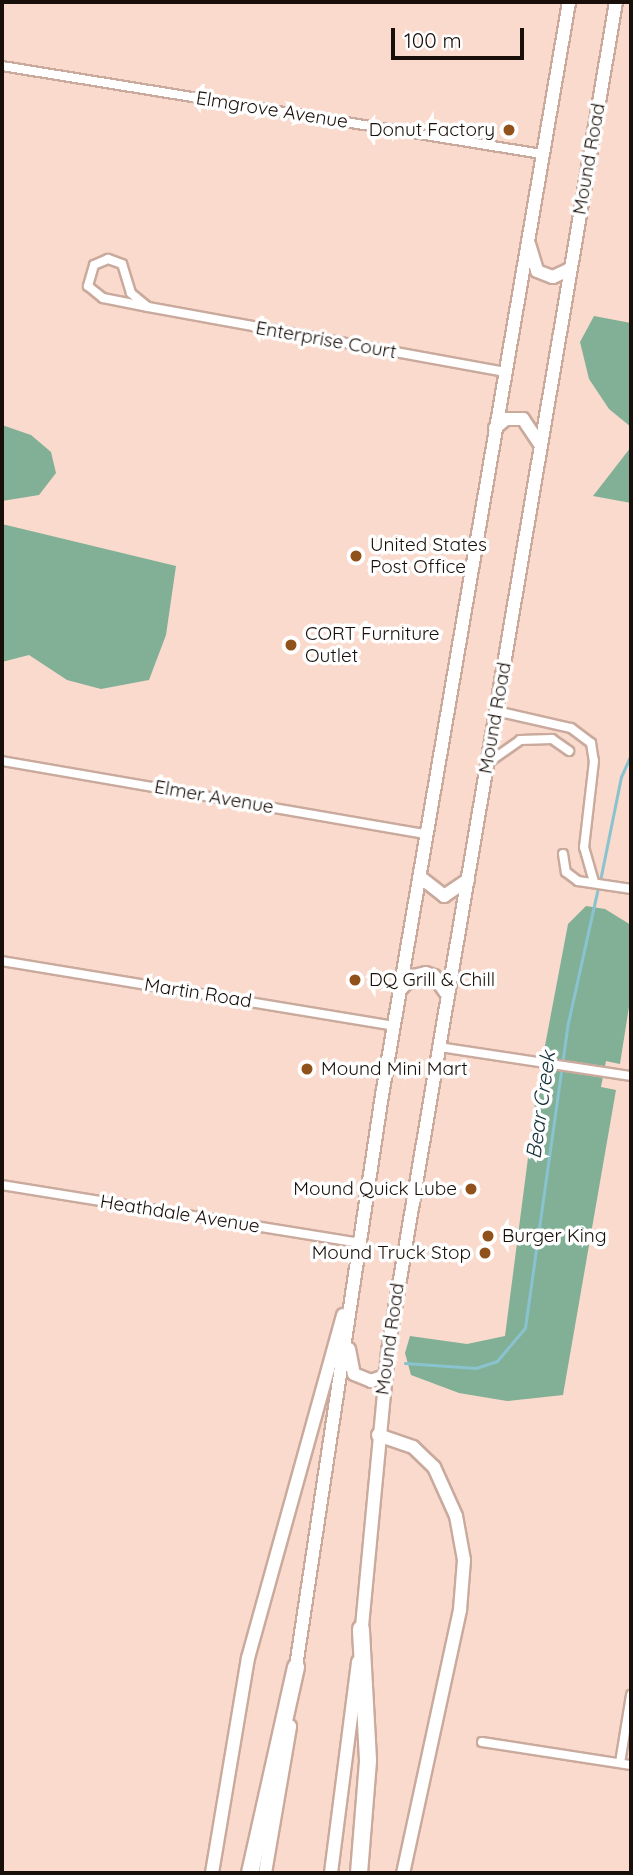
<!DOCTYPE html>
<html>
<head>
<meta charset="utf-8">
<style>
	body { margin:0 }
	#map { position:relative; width:633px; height:1875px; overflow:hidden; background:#fadacc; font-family:Quicksand,sans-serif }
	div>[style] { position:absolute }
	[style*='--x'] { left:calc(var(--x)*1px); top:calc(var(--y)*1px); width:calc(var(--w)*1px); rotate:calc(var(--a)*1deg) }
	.forest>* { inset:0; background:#81b096 }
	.stream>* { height:2.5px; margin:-1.25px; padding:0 1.25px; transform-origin:1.25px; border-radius:1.25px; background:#89c3d0 }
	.roads { filter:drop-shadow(2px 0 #c9aa9d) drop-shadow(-2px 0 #c9aa9d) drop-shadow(0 2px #c9aa9d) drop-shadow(0 -2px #c9aa9d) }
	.minor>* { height:8px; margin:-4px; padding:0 4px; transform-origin:4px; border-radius:4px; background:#fff }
	.secondary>* { height:12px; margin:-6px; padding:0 6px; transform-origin:6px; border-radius:6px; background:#fff }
	.motorway>* { height:16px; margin:-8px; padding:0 8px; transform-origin:8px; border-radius:8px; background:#fff }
	.dots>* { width:19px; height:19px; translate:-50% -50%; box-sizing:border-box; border:4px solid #fff; border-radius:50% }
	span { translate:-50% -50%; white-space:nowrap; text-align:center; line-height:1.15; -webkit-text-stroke:7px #fff; paint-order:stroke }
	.street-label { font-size:19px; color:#190f0a }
	.poi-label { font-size:19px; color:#190f0a }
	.right { translate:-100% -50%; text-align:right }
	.left { translate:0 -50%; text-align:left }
	.water-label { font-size:21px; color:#123036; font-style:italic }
	.frame { position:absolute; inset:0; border:4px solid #190f0a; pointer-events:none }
	.scale { position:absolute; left:391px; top:28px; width:133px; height:32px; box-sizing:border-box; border:4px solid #190f0a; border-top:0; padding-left:9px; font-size:21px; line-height:24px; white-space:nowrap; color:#190f0a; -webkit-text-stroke:5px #fff; paint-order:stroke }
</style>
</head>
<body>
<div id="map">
	<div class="forest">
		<div style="clip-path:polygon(594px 316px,631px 323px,631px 427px,609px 409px,589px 379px,580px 342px)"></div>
		<div style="clip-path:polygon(2px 425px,31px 435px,51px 452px,56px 473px,39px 495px,2px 501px)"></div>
		<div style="clip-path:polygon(631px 447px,631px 503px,593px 496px)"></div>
		<div style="clip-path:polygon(2px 524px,176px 566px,166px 635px,149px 680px,101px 689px,67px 680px,29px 655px,2px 662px)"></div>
		<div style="clip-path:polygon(586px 906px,605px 909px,631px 925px,631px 994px,620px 1064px,606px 1061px,601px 1087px,616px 1090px,563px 1395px,507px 1401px,459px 1393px,411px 1375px,405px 1353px,410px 1336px,467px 1344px,505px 1336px,537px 1088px,568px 924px)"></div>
	</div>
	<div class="stream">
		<div style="--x:600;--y:881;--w:106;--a:-78.6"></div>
		<div style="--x:621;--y:777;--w:24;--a:-66"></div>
		<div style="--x:405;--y:1363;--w:71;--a:4"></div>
		<div style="--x:476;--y:1368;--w:22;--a:-18"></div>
		<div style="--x:497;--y:1361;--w:43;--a:-49.7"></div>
		<div style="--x:525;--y:1328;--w:308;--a:-82"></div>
		<div style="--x:568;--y:1023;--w:138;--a:-77.5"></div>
	</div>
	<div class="roads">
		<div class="minor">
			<div style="--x:2;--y:66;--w:547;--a:9.26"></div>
			<div style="--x:148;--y:307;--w:22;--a:-141"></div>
			<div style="--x:131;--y:293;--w:30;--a:-107"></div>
			<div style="--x:122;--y:264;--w:15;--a:-160"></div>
			<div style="--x:108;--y:259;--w:15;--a:157"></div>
			<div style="--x:94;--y:265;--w:22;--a:106"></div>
			<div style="--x:88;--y:286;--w:19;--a:39"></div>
			<div style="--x:103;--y:298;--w:46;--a:11.3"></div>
			<div style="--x:148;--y:307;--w:362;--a:10.3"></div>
			<div style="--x:496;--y:711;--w:77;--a:12.8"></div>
			<div style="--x:571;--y:728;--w:25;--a:37"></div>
			<div style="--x:591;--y:743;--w:18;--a:81"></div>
			<div style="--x:594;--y:761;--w:87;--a:96.6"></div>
			<div style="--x:584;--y:847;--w:37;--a:74"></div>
			<div style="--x:2;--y:761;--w:430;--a:9.8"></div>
			<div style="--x:489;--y:762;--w:38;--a:-35"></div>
			<div style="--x:520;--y:740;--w:32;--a:-2"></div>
			<div style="--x:552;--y:739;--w:21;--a:35"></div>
			<div style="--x:563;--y:854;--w:18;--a:81"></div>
			<div style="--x:566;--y:872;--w:15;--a:37"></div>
			<div style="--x:578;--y:881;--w:54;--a:8.6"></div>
			<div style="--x:2;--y:961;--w:398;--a:9.4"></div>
			<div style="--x:439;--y:1047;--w:194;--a:8.6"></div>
			<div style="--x:2;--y:1185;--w:362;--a:9.2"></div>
			<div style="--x:482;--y:1742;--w:151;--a:8.8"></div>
			<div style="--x:620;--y:1763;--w:69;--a:-80.8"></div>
		</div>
		<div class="secondary">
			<div style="--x:529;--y:244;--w:28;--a:73"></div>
			<div style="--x:537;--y:271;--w:17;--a:21"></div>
			<div style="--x:553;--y:277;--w:19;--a:-25"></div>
			<div style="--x:495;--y:428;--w:14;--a:-39"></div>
			<div style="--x:506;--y:419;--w:17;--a:0"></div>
			<div style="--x:523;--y:419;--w:30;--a:56"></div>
			<div style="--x:420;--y:877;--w:31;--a:38"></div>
			<div style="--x:444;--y:896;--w:29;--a:-34"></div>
			<div style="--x:401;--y:989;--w:18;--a:-47"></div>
			<div style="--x:413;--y:976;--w:13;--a:-13"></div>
			<div style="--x:426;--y:973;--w:9;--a:21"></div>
			<div style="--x:434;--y:976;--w:24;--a:55"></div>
			<div style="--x:349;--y:1349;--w:25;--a:79"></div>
			<div style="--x:354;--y:1374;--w:18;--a:22"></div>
			<div style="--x:371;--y:1381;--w:15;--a:-20"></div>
			<div style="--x:378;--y:1435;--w:37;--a:19"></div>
			<div style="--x:413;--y:1447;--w:29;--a:44"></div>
			<div style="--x:434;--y:1467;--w:54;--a:65.8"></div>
			<div style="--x:456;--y:1516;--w:45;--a:79.7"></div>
			<div style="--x:464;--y:1560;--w:50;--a:94.6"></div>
			<div style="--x:460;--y:1610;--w:269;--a:102.2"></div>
			<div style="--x:361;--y:1637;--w:288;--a:-84.6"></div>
			<div style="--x:388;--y:1350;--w:1367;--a:-80.4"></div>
			<div style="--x:295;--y:1673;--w:585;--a:-81.44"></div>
			<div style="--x:382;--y:1095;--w:1109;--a:-80.29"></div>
			<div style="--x:212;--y:1873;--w:218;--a:-80.5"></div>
			<div style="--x:248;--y:1658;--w:356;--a:-74.5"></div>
			<div style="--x:265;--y:1873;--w:149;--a:-80.3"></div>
			<div style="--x:331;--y:1873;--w:213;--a:-82.7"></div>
		</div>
		<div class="motorway">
			<div style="--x:250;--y:1873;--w:211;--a:-77.4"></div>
			<div style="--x:359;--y:1873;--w:113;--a:-85.4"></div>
			<div style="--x:368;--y:1760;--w:131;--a:-93.1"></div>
		</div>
	</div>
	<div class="dots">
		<div style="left:509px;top:130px;background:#91511b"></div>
		<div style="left:356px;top:556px;background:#91511b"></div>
		<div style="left:291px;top:645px;background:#91511b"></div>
		<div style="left:355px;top:980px;background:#91511b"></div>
		<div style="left:307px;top:1069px;background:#91511b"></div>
		<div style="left:471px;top:1189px;background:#91511b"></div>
		<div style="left:488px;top:1236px;background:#91511b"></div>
		<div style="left:485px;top:1253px;background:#91511b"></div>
	</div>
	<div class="street-label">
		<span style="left:272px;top:110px;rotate:9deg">Elmgrove Avenue</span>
		<span style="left:589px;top:159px;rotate:-80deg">Mound Road</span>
		<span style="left:326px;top:340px;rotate:10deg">Enterprise Court</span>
		<span style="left:495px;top:718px;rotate:-80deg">Mound Road</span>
		<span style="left:214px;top:797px;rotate:10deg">Elmer Avenue</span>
		<span style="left:198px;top:993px;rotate:9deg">Martin Road</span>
		<span style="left:180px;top:1214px;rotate:9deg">Heathdale Avenue</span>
		<span style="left:390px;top:1339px;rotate:-82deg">Mound Road</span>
	</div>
	<div class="poi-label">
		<span class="right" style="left:495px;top:130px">Donut Factory</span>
		<span class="left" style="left:370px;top:556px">United States<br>Post Office</span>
		<span class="left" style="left:305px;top:645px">CORT Furniture<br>Outlet</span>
		<span class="left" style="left:369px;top:980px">DQ Grill &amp; Chill</span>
		<span class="left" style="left:321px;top:1069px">Mound Mini Mart</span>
		<span class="right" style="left:457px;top:1189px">Mound Quick Lube</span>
		<span class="left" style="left:502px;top:1236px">Burger King</span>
		<span class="right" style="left:471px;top:1253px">Mound Truck Stop</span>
	</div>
	<div class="water-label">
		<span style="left:540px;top:1105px;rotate:-82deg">Bear Creek</span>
	</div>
	<div class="frame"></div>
	<div class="scale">100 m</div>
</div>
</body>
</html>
